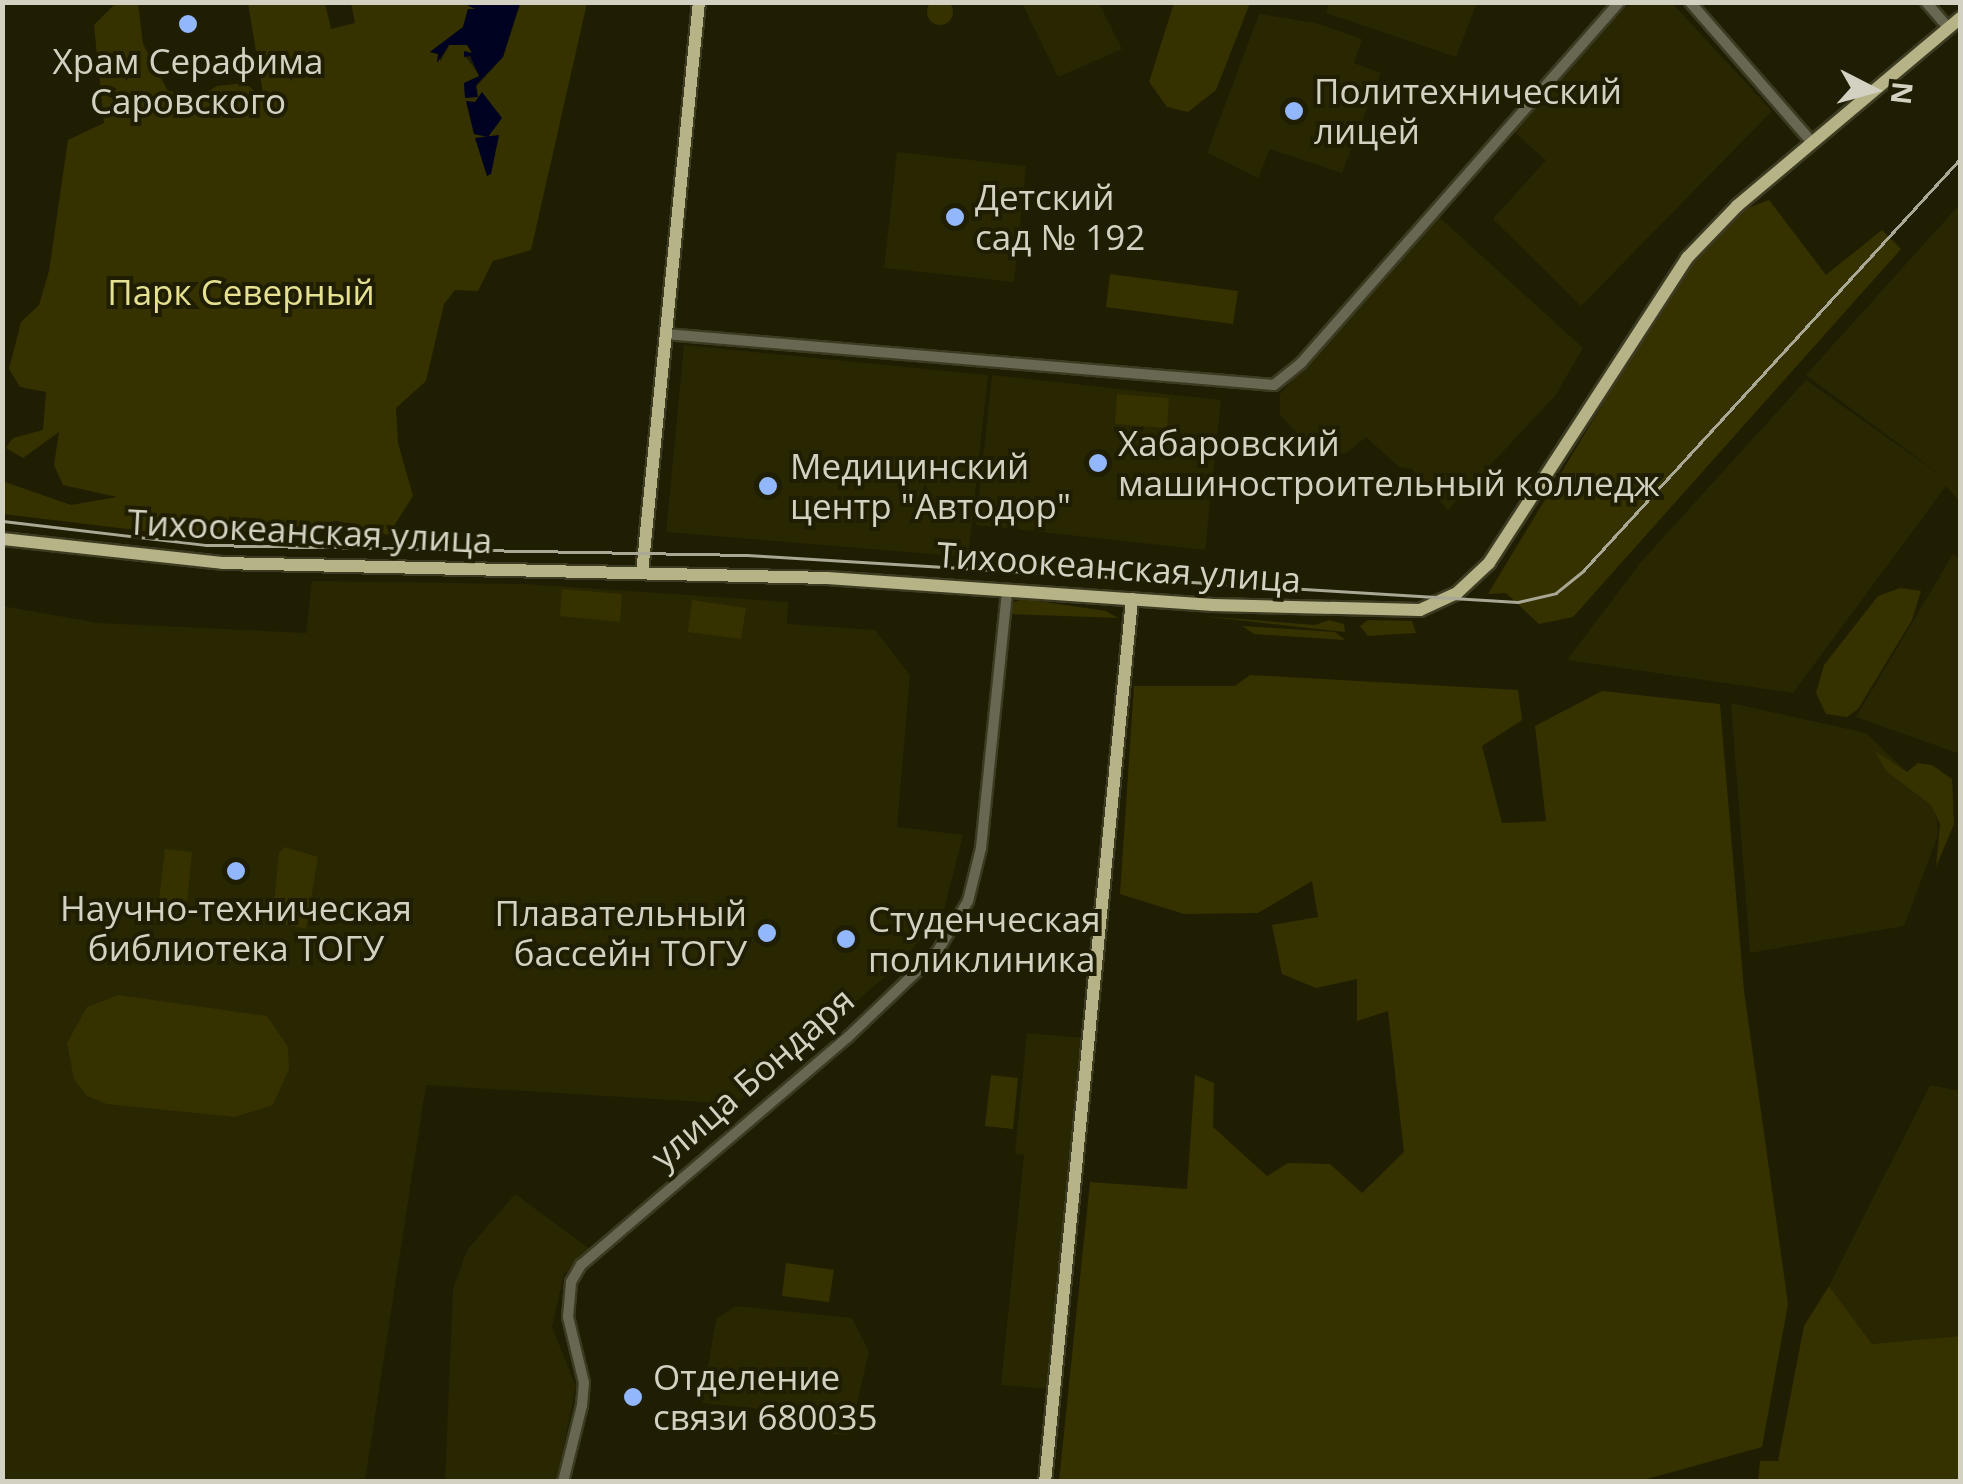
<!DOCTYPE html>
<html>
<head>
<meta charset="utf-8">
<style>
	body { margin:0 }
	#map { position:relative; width:1963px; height:1484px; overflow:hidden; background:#1f1e03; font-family:"Open Sans",sans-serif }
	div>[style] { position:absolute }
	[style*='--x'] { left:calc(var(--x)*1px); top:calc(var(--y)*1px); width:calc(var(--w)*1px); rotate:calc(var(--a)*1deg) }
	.built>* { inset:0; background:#292602 }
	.green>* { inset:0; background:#353200 }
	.round { border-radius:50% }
	.water>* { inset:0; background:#000222 }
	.roads { filter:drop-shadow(2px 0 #3c3b22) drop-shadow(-2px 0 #3c3b22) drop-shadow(0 2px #3c3b22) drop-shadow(0 -2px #3c3b22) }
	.minor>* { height:10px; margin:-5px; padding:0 5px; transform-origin:5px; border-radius:5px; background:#686752 }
	.major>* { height:12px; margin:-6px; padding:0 6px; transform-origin:6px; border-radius:6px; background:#b6b486 }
	.tram>* { height:2.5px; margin:-1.25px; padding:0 1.25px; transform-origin:1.25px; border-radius:1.25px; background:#a9a895 }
	.dots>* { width:28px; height:28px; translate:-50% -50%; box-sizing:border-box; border:5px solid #1f1e03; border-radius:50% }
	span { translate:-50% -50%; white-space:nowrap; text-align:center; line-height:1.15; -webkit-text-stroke:8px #1f1e03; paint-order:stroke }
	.poi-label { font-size:35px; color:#d3d2c2 }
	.left { translate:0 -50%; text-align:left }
	.right { translate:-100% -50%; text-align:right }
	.park-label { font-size:35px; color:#e5e190 }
	.street-label { font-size:35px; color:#d3d2c2 }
	.frame { position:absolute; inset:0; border:5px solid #d3d2c2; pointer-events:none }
	.north { position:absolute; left:1823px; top:40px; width:100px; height:100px; -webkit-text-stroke:8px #1f1e03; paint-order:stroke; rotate:96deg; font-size:28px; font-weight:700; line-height:40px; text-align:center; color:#d3d2c2 }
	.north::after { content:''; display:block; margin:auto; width:35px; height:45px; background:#d3d2c2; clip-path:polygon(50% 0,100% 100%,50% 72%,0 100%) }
</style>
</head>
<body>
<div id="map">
	<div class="built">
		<div style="clip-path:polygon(1022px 3px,1099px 3px,1122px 49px,1058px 77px)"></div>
		<div style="clip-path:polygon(1329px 3px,1330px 2px,1477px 3px,1456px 57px,1326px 13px)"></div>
		<div style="clip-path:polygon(1630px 3px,1672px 3px,1772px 111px,1581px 306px,1493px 219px,1546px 160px,1513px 131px)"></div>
		<div style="clip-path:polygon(1259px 14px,1316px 23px,1362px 39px,1354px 63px,1381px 73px,1342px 173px,1270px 149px,1258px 178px,1207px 153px)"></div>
		<div style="clip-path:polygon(897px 152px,1026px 166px,1014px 282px,884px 268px)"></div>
		<div style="clip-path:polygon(1960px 204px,1960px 502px,1946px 486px,1793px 693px,1567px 660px,1641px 562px,1806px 380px,1943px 477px,1806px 375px)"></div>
		<div style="clip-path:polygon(1439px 217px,1583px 348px,1555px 396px,1448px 510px,1412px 469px,1399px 467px,1366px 437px,1345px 454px,1315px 452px,1280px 415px,1280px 394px)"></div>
		<div style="clip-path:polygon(684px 345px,988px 375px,968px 557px,666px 532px)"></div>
		<div style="clip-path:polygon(992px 375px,1221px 400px,1205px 550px,976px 525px)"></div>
		<div style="clip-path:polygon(1953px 554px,1960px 559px,1960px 754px,1856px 717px)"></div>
		<div style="clip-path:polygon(312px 581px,526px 584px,788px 602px,787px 624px,875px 630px,910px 675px,897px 827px,963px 835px,943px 914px,895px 968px,736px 1104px,426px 1085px,365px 1481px,3px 1481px,2px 606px,99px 623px,306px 633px)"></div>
		<div style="clip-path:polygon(1731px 703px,1866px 733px,1935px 799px,1938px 835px,1904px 926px,1750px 953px)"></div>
		<div style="clip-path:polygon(1027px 1033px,1085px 1038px,1050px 1389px,1001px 1385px,1024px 1155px,1015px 1154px)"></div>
		<div style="clip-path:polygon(1930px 1085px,1960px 1091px,1960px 1336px,1872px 1344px,1829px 1286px)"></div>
		<div style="clip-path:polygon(515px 1194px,591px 1250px,564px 1274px,552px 1327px,576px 1386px,561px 1459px,555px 1481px,445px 1482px,453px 1290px,467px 1250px)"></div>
		<div style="clip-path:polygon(736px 1306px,852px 1318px,869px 1351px,850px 1435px,824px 1434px,823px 1415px,702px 1403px,716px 1319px)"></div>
	</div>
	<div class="green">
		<div class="round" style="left:927px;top:-1px;width:26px;height:26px"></div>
		<div style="clip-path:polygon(116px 3px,138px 3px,143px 44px,168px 91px,199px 97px,217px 86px,245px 83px,264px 99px,248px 3px,325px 3px,331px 29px,355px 23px,351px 3px,473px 4px,477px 9px,468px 9px,463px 27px,430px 52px,440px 54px,440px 62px,450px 44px,467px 43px,472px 52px,465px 56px,480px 76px,464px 90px,466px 98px,503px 57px,521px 3px,587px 3px,531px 250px,493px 261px,478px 291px,455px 290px,444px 304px,426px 381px,396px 408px,398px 443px,413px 496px,388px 535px,337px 521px,210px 539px,3px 514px,2px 481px,71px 505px,117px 497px,63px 485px,54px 465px,59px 432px,23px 458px,6px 448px,13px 438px,43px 430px,46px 392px,20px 387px,9px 369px,21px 322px,39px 305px,49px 271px,68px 140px,104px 123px,94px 25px)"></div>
		<div style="clip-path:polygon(1174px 3px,1250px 3px,1216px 90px,1188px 112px,1167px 107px,1149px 82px)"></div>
		<div style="clip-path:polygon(1769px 200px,1826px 275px,1882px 230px,1901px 249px,1573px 617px,1539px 624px,1506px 593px,1488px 594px,1680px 276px,1740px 211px)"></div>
		<div style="clip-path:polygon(1110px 274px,1238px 291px,1233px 324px,1106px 307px)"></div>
		<div style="clip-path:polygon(1117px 394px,1169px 398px,1167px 428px,1115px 424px)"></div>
		<div style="clip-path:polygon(1900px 588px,1921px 591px,1912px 620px,1858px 709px,1847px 717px,1826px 714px,1816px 693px,1824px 665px,1878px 596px)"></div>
		<div style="clip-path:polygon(562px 589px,622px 594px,620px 622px,560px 616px)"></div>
		<div style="clip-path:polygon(1024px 599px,1106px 611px,1118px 618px,1007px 614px,1010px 603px)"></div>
		<div style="clip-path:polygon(692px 600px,746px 608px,741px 639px,688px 632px)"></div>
		<div style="clip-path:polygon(1201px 616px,1315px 625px,1329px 620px,1344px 624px,1345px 632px)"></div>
		<div style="clip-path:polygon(1368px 620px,1412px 621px,1416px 633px,1368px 636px,1360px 626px)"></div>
		<div style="clip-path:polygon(1242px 626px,1335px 632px,1345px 640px,1254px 634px)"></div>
		<div style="clip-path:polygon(1250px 675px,1518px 690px,1522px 720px,1482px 746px,1502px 823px,1546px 821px,1535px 726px,1602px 691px,1720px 704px,1744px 991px,1788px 1304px,1762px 1447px,1640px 1481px,1059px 1481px,1090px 1182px,1187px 1189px,1195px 1075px,1214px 1083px,1213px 1127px,1267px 1176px,1288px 1163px,1330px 1164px,1362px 1193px,1404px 1152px,1388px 1011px,1357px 1021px,1357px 979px,1316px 988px,1282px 974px,1272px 925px,1318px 917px,1312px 881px,1258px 913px,1184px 914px,1120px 894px,1134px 686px,1235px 686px)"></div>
		<div style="clip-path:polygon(1875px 751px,1907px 772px,1918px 763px,1932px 765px,1952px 779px,1954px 824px,1936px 867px,1940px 824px,1931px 805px,1886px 771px)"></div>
		<div style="clip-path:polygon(285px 847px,318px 857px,306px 929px,272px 921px,279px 853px)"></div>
		<div style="clip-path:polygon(165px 849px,192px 852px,187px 904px,159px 901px)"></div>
		<div style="clip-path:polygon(118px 995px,267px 1016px,288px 1047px,289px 1069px,273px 1105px,235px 1117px,107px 1104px,87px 1096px,74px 1079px,67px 1043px,87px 1007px)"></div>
		<div style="clip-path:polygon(991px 1075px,1018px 1078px,1013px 1129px,985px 1126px)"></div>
		<div style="clip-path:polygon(786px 1263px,834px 1270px,829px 1302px,782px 1296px)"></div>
		<div style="clip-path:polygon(1829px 1286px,1872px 1344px,1960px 1336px,1960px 1481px,1758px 1481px,1760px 1461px,1778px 1461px,1804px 1326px)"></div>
	</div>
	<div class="water">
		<div style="clip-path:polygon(520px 2px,503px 57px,476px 85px,478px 97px,465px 98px,464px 83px,479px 76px,470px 56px,464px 57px,464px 51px,472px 53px,467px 45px,449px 45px,437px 63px,438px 54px,430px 52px,463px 27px,468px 9px,475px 9px,463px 3px)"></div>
		<div style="clip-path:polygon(482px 92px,502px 118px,488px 137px,474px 134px,466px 101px,475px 102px)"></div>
		<div style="clip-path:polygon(499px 135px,491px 174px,487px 176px,475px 138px)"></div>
	</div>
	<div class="roads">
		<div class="minor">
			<div style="--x:1690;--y:2;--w:184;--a:49"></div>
			<div style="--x:1926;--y:2;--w:30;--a:49"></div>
			<div style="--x:665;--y:334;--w:611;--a:4.79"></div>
			<div style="--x:1274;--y:385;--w:36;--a:-39"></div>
			<div style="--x:1302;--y:362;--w:480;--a:-48.6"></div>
			<div style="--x:563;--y:1482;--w:79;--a:-76.1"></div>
			<div style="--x:582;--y:1405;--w:22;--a:-85"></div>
			<div style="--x:584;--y:1383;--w:68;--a:-103.6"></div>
			<div style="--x:568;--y:1317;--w:35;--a:-85"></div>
			<div style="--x:571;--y:1282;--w:20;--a:-60"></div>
			<div style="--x:581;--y:1265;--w:351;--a:-40.5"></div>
			<div style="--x:848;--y:1037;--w:123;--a:-43.7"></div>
			<div style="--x:937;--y:952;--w:60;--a:-58.7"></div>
			<div style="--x:968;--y:901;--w:55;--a:-76.2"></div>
			<div style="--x:981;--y:848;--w:259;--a:-84.2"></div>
		</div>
		<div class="major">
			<div style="--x:2;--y:539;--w:222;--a:6.2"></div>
			<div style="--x:223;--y:563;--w:604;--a:1.42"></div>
			<div style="--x:827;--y:578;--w:387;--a:4"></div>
			<div style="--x:1213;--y:605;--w:207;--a:1.4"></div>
			<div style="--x:1420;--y:610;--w:41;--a:-24.7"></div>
			<div style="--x:1457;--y:593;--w:44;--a:-43.2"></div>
			<div style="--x:1489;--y:563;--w:364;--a:-57"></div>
			<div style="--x:1687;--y:258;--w:72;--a:-46.1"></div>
			<div style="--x:1737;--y:206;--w:292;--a:-40.1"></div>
			<div style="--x:642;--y:573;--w:574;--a:-84.3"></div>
			<div style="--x:1045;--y:1482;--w:887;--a:-84.37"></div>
		</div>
	</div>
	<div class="tram">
		<div style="--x:2;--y:521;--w:205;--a:6.7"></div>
		<div style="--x:206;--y:545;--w:541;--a:1.06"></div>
		<div style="--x:747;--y:555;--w:772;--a:3.49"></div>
		<div style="--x:1518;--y:602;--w:39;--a:-13"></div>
		<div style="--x:1556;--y:593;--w:36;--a:-39"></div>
		<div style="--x:1584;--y:570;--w:557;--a:-47.55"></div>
	</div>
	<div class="dots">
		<div style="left:188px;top:24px;background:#93b7fd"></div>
		<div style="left:1294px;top:111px;background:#93b7fd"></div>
		<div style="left:955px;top:217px;background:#93b7fd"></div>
		<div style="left:1098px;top:463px;background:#93b7fd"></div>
		<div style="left:768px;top:486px;background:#93b7fd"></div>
		<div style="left:236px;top:871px;background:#93b7fd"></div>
		<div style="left:767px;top:933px;background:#93b7fd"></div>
		<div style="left:846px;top:939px;background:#93b7fd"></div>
		<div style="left:633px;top:1397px;background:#93b7fd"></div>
	</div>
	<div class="poi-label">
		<span style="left:188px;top:81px">Храм Серафима<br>Саровского</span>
		<span class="left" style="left:1314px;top:111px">Политехнический<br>лицей</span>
		<span class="left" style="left:975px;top:217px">Детский<br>сад № 192</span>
		<span class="left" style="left:1118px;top:463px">Хабаровский<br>машиностроительный колледж</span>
		<span class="left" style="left:790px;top:486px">Медицинский<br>центр "Автодор"</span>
		<span style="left:236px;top:928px">Научно-техническая<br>библиотека ТОГУ</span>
		<span class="right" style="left:747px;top:933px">Плавательный<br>бассейн ТОГУ</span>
		<span class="left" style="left:868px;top:939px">Студенческая<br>поликлиника</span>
		<span class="left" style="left:653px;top:1397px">Отделение<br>связи 680035</span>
	</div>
	<div class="park-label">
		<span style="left:241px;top:292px">Парк Северный</span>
	</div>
	<div class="street-label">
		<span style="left:310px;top:531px;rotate:3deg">Тихоокеанская улица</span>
		<span style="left:1119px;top:567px;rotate:4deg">Тихоокеанская улица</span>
		<span style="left:752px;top:1078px;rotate:-41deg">улица Бондаря</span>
	</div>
	<div class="frame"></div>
	<div class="north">N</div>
</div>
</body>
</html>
